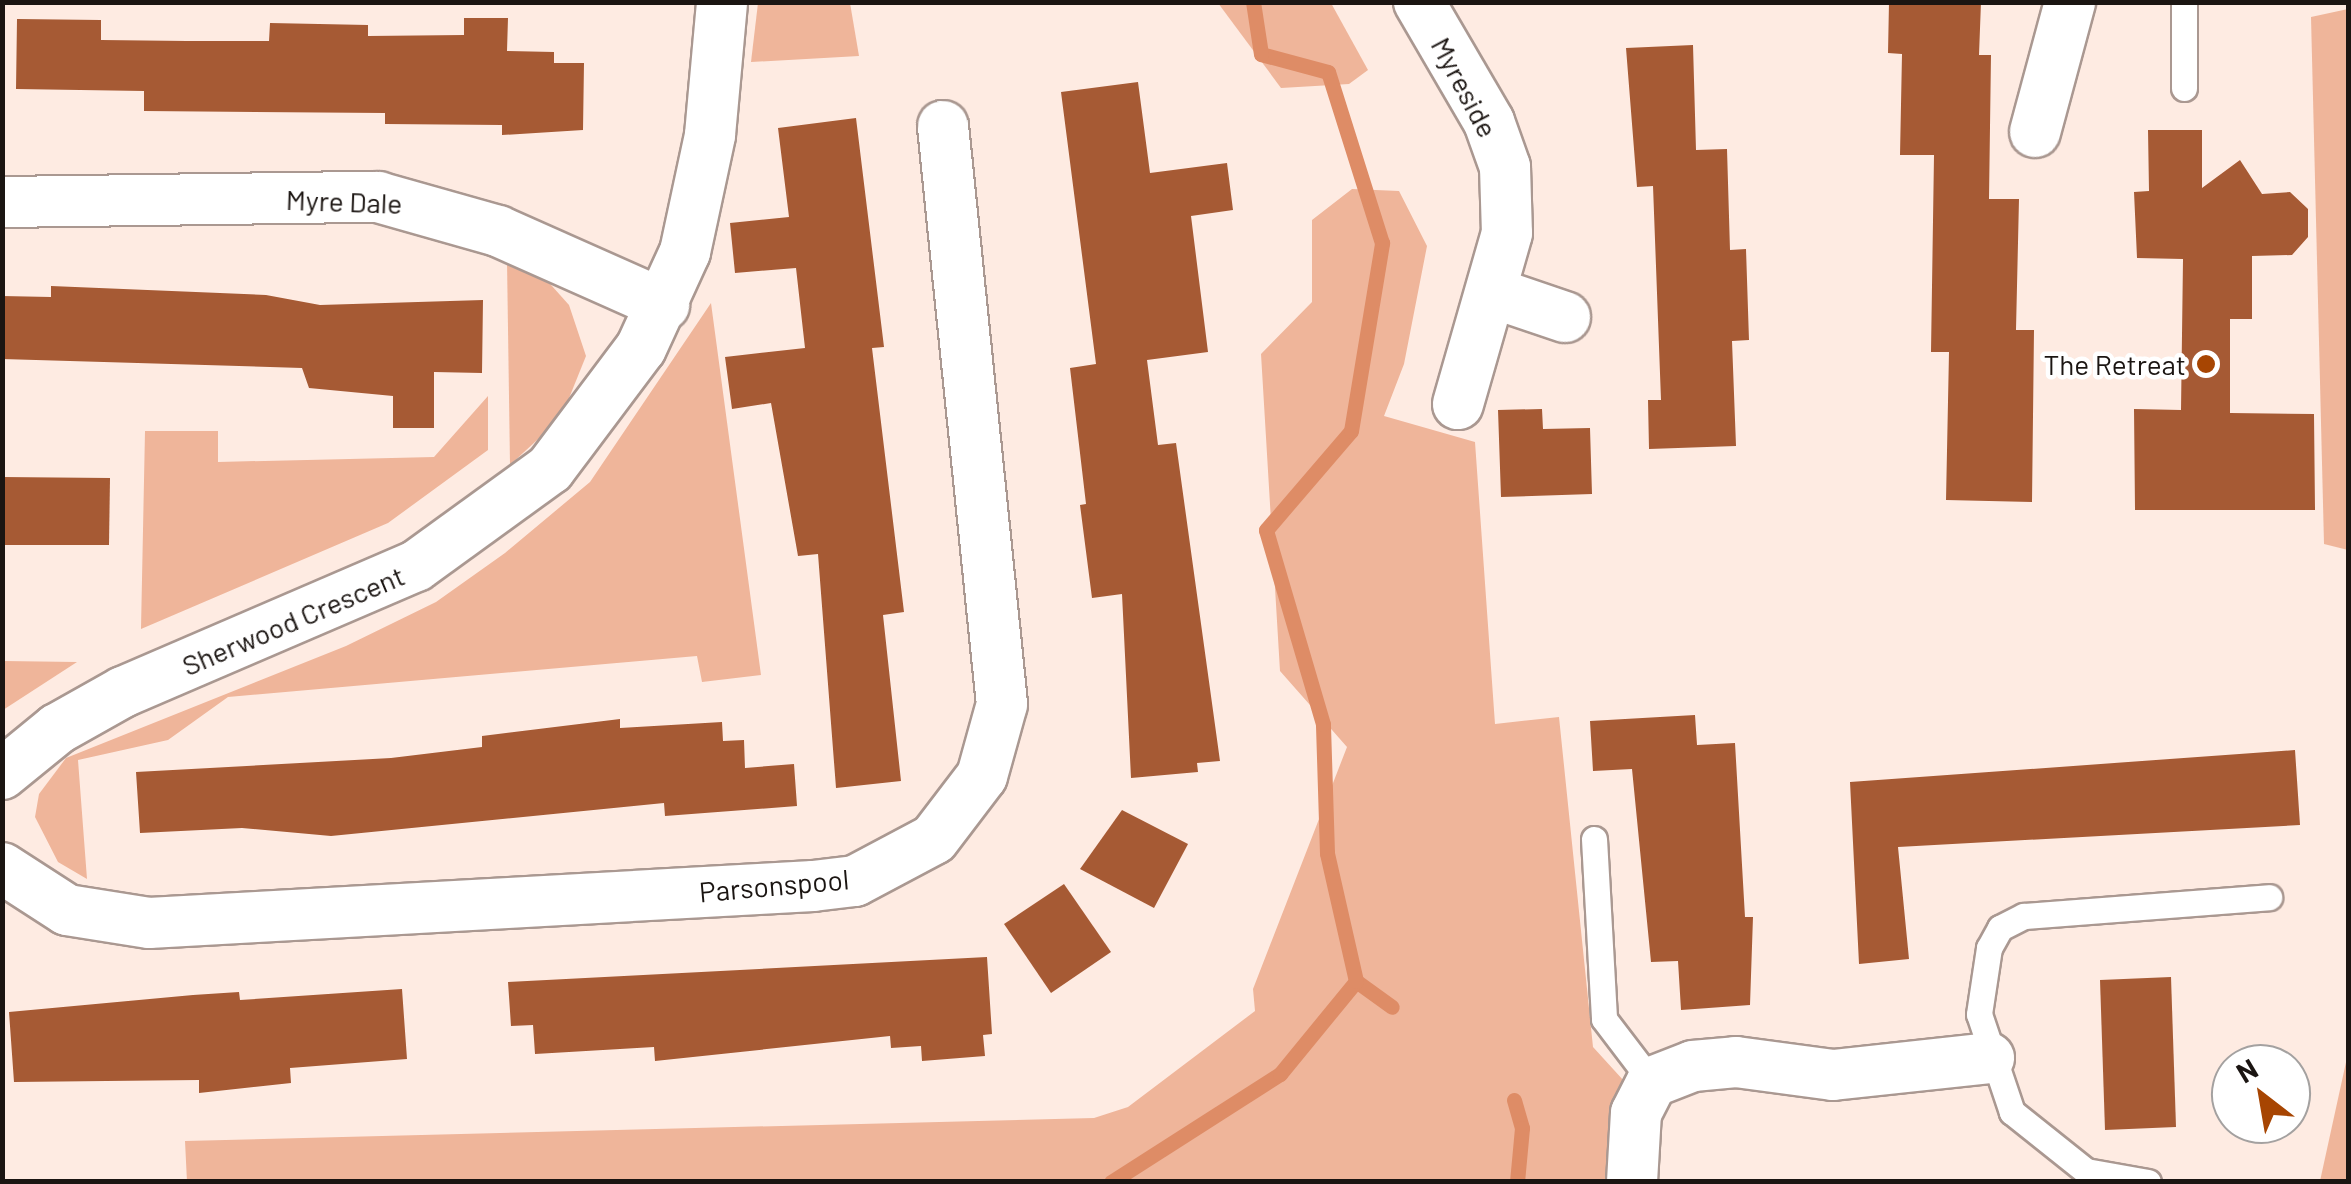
<!DOCTYPE html>
<html>
<head>
<meta charset="utf-8">
<style>
	body { margin:0 }
	#map { position:relative; width:2351px; height:1184px; overflow:hidden; background:#feebe2; font-family:Barlow,sans-serif }
	div>[style] { position:absolute }
	[style*='--x'] { left:calc(var(--x)*1px); top:calc(var(--y)*1px); width:calc(var(--w)*1px); rotate:calc(var(--a)*1deg) }
	.green>* { inset:0; background:#efb59a }
	.stream>* { height:15px; margin:-7.5px; padding:0 7.5px; transform-origin:7.5px; border-radius:7.5px; background:#de8c66 }
	.building>* { inset:0; background:#a65a34 }
	.roads { filter:drop-shadow(2px 0 #aa9891) drop-shadow(-2px 0 #aa9891) drop-shadow(0 2px #aa9891) drop-shadow(0 -2px #aa9891) }
	.service>* { height:25px; margin:-12.5px; padding:0 12.5px; transform-origin:12.5px; border-radius:12.5px; background:#fff }
	.minor>* { height:50px; margin:-25px; padding:0 25px; transform-origin:25px; border-radius:25px; background:#fff }
	.dots>* { width:28px; height:28px; translate:-50% -50%; box-sizing:border-box; border:5px solid #fff; border-radius:50% }
	span { translate:-50% -50%; white-space:nowrap; text-align:center; line-height:1.15; -webkit-text-stroke:9px #fff; paint-order:stroke }
	.street-label { font-size:28px; color:#1b1512 }
	.poi-label { font-size:28px; color:#1b1512 }
	.right { translate:-100% -50%; text-align:right }
	.frame { position:absolute; inset:0; border:5px solid #1b1512; pointer-events:none }
	.north { position:absolute; left:2211px; top:1044px; width:100px; height:100px; box-sizing:border-box; background:#fff; border:2px solid #a4a1a0; border-radius:50%; rotate:329deg; font-size:28px; font-weight:700; line-height:40px; text-align:center; color:#1b1512 }
	.north::after { content:''; display:block; margin:auto; width:35px; height:45px; background:#a74502; clip-path:polygon(50% 0,100% 100%,50% 72%,0 100%) }
</style>
</head>
<body>
<div id="map">
	<div class="green">
		<div style="clip-path:polygon(758px 3px,850px 3px,859px 56px,751px 62px)"></div>
		<div style="clip-path:polygon(1218px 3px,1331px 3px,1368px 70px,1349px 84px,1281px 88px)"></div>
		<div style="clip-path:polygon(2348px 9px,2348px 550px,2324px 544px,2311px 17px)"></div>
		<div style="clip-path:polygon(1352px 189px,1399px 191px,1427px 246px,1404px 364px,1384px 416px,1475px 442px,1495px 724px,1559px 717px,1593px 1047px,1624px 1081px,1606px 1181px,187px 1182px,185px 1141px,1094px 1118px,1128px 1107px,1255px 1011px,1253px 989px,1347px 747px,1280px 671px,1261px 354px,1312px 302px,1312px 220px)"></div>
		<div style="clip-path:polygon(507px 261px,543px 276px,569px 305px,586px 356px,561px 418px,510px 465px)"></div>
		<div style="clip-path:polygon(711px 303px,761px 675px,702px 682px,697px 656px,228px 697px,168px 740px,78px 760px,87px 879px,58px 862px,35px 817px,39px 794px,66px 758px,346px 646px,436px 602px,505px 553px,590px 482px)"></div>
		<div style="clip-path:polygon(488px 396px,488px 450px,388px 523px,141px 629px,145px 431px,218px 431px,218px 462px,434px 457px)"></div>
		<div style="clip-path:polygon(3px 661px,77px 662px,3px 710px)"></div>
		<div style="clip-path:polygon(2348px 1053px,2348px 1181px,2320px 1181px)"></div>
	</div>
	<div class="stream">
		<div style="--x:1356;--y:981;--w:44;--a:35.8"></div>
		<div style="--x:1514;--y:1100;--w:29;--a:74"></div>
		<div style="--x:1522;--y:1128;--w:54;--a:95.3"></div>
		<div style="--x:1111;--y:1182;--w:201;--a:-32.6"></div>
		<div style="--x:1280;--y:1074;--w:120;--a:-50.7"></div>
		<div style="--x:1356;--y:981;--w:131;--a:-102.8"></div>
		<div style="--x:1327;--y:853;--w:129;--a:-91.8"></div>
		<div style="--x:1323;--y:724;--w:202;--a:-106.4"></div>
		<div style="--x:1266;--y:530;--w:130;--a:-49.4"></div>
		<div style="--x:1351;--y:431;--w:191;--a:-80.6"></div>
		<div style="--x:1382;--y:243;--w:179;--a:-107.5"></div>
		<div style="--x:1328;--y:72;--w:69;--a:-165"></div>
		<div style="--x:1261;--y:54;--w:53;--a:-98.7"></div>
	</div>
	<div class="building">
		<div style="clip-path:polygon(1889px 2px,1981px 2px,1979px 55px,1991px 55px,1989px 199px,2019px 199px,2016px 330px,2034px 330px,2032px 502px,1946px 500px,1949px 352px,1931px 352px,1934px 155px,1900px 155px,1902px 54px,1888px 53px)"></div>
		<div style="clip-path:polygon(464px 18px,508px 18px,507px 51px,554px 52px,554px 63px,584px 63px,583px 130px,502px 135px,502px 125px,385px 124px,385px 113px,144px 111px,144px 91px,16px 89px,17px 19px,101px 20px,101px 40px,187px 41px,269px 41px,270px 23px,368px 25px,368px 36px,464px 35px)"></div>
		<div style="clip-path:polygon(1693px 45px,1696px 150px,1727px 149px,1730px 250px,1746px 249px,1749px 340px,1732px 341px,1736px 446px,1649px 449px,1648px 400px,1661px 400px,1653px 186px,1637px 187px,1626px 48px)"></div>
		<div style="clip-path:polygon(1138px 82px,1150px 173px,1227px 163px,1233px 210px,1191px 216px,1208px 352px,1147px 360px,1158px 445px,1176px 443px,1220px 761px,1197px 763px,1198px 772px,1131px 778px,1122px 594px,1092px 598px,1080px 505px,1086px 504px,1070px 368px,1096px 364px,1061px 92px)"></div>
		<div style="clip-path:polygon(856px 118px,884px 347px,872px 348px,904px 612px,883px 615px,901px 781px,836px 788px,818px 554px,798px 556px,771px 403px,732px 409px,725px 357px,805px 348px,796px 268px,735px 273px,730px 223px,789px 217px,778px 128px)"></div>
		<div style="clip-path:polygon(2148px 130px,2202px 130px,2202px 188px,2240px 160px,2262px 194px,2290px 192px,2308px 209px,2308px 237px,2292px 255px,2252px 256px,2252px 319px,2230px 319px,2230px 413px,2314px 414px,2315px 510px,2135px 510px,2134px 409px,2181px 410px,2183px 259px,2137px 258px,2134px 192px,2149px 191px)"></div>
		<div style="clip-path:polygon(51px 286px,266px 295px,320px 305px,483px 300px,482px 373px,434px 372px,434px 428px,393px 428px,393px 396px,309px 388px,302px 368px,2px 359px,2px 296px,51px 297px)"></div>
		<div style="clip-path:polygon(1542px 409px,1543px 429px,1590px 428px,1592px 494px,1501px 497px,1498px 410px)"></div>
		<div style="clip-path:polygon(2px 477px,110px 478px,109px 545px,2px 545px)"></div>
		<div style="clip-path:polygon(1695px 715px,1697px 745px,1735px 743px,1745px 917px,1753px 917px,1750px 1005px,1681px 1010px,1678px 961px,1651px 962px,1632px 769px,1593px 771px,1590px 721px)"></div>
		<div style="clip-path:polygon(620px 719px,620px 728px,722px 722px,723px 741px,744px 740px,745px 768px,794px 764px,797px 806px,665px 816px,664px 803px,331px 836px,242px 828px,140px 833px,136px 772px,391px 758px,482px 747px,482px 736px)"></div>
		<div style="clip-path:polygon(2295px 750px,2300px 825px,1898px 847px,1909px 959px,1859px 964px,1850px 782px)"></div>
		<div style="clip-path:polygon(1122px 810px,1188px 844px,1154px 908px,1080px 869px)"></div>
		<div style="clip-path:polygon(1064px 884px,1111px 952px,1051px 993px,1004px 924px)"></div>
		<div style="clip-path:polygon(987px 957px,992px 1034px,983px 1035px,985px 1056px,922px 1061px,921px 1046px,891px 1048px,890px 1036px,655px 1061px,654px 1047px,535px 1054px,533px 1025px,511px 1026px,508px 982px)"></div>
		<div style="clip-path:polygon(2171px 977px,2176px 1127px,2105px 1130px,2100px 980px)"></div>
		<div style="clip-path:polygon(402px 989px,407px 1059px,290px 1068px,291px 1083px,199px 1093px,199px 1080px,14px 1082px,9px 1012px,193px 995px,239px 992px,240px 1000px)"></div>
	</div>
	<div class="roads">
		<div class="service">
			<div style="--x:2184;--y:2;--w:86;--a:90"></div>
			<div style="--x:1594;--y:839;--w:180;--a:86.8"></div>
			<div style="--x:1604;--y:1019;--w:79;--a:52.7"></div>
			<div style="--x:2148;--y:1182;--w:63;--a:-169.9"></div>
			<div style="--x:2086;--y:1171;--w:95;--a:-141.4"></div>
			<div style="--x:2012;--y:1112;--w:103;--a:-108.6"></div>
			<div style="--x:1979;--y:1014;--w:67;--a:-81.4"></div>
			<div style="--x:1989;--y:948;--w:23;--a:-61"></div>
			<div style="--x:2000;--y:928;--w:27;--a:-27"></div>
			<div style="--x:2024;--y:916;--w:246;--a:-4.4"></div>
		</div>
		<div class="minor">
			<div style="--x:1419;--y:2;--w:139;--a:59.7"></div>
			<div style="--x:1489;--y:122;--w:48;--a:70.4"></div>
			<div style="--x:1505;--y:167;--w:66;--a:88.3"></div>
			<div style="--x:1507;--y:233;--w:178;--a:106"></div>
			<div style="--x:2035;--y:132;--w:135;--a:-74.9"></div>
			<div style="--x:2;--y:202;--w:376;--a:-0.8"></div>
			<div style="--x:378;--y:197;--w:125;--a:15.8"></div>
			<div style="--x:498;--y:231;--w:182;--a:24"></div>
			<div style="--x:1494;--y:293;--w:75;--a:18.7"></div>
			<div style="--x:2;--y:774;--w:71;--a:-39.3"></div>
			<div style="--x:57;--y:729;--w:76;--a:-29.3"></div>
			<div style="--x:123;--y:692;--w:319;--a:-23.3"></div>
			<div style="--x:416;--y:566;--w:165;--a:-35.9"></div>
			<div style="--x:550;--y:469;--w:151;--a:-53.1"></div>
			<div style="--x:641;--y:348;--w:106;--a:-65.4"></div>
			<div style="--x:685;--y:252;--w:120;--a:-77.9"></div>
			<div style="--x:710;--y:135;--w:134;--a:-84.8"></div>
			<div style="--x:2;--y:868;--w:77;--a:32.9"></div>
			<div style="--x:67;--y:910;--w:83;--a:9"></div>
			<div style="--x:149;--y:923;--w:665;--a:-3.19"></div>
			<div style="--x:813;--y:886;--w:42;--a:-6.8"></div>
			<div style="--x:855;--y:881;--w:89;--a:-28"></div>
			<div style="--x:934;--y:839;--w:79;--a:-52.7"></div>
			<div style="--x:982;--y:776;--w:75;--a:-74.5"></div>
			<div style="--x:1002;--y:704;--w:581;--a:-95.83"></div>
			<div style="--x:1632;--y:1182;--w:69;--a:-86.7"></div>
			<div style="--x:1636;--y:1113;--w:35;--a:-63"></div>
			<div style="--x:1652;--y:1082;--w:44;--a:-21.3"></div>
			<div style="--x:1693;--y:1066;--w:43;--a:-5.3"></div>
			<div style="--x:1736;--y:1062;--w:98;--a:7.6"></div>
			<div style="--x:1833;--y:1075;--w:157;--a:-6.2"></div>
		</div>
	</div>
	<div class="dots">
		<div style="left:2206px;top:364px;background:#a74502"></div>
	</div>
	<div class="street-label">
		<span style="left:1465px;top:87px;rotate:62deg">Myreside</span>
		<span style="left:344px;top:201px;rotate:2deg">Myre Dale</span>
		<span style="left:293px;top:620px;rotate:-23deg">Sherwood Crescent</span>
		<span style="left:774px;top:885px;rotate:-5deg">Parsonspool</span>
	</div>
	<div class="poi-label">
		<span class="right" style="left:2186px;top:364px">The Retreat</span>
	</div>
	<div class="frame"></div>
	<div class="north">N</div>
</div>
</body>
</html>
